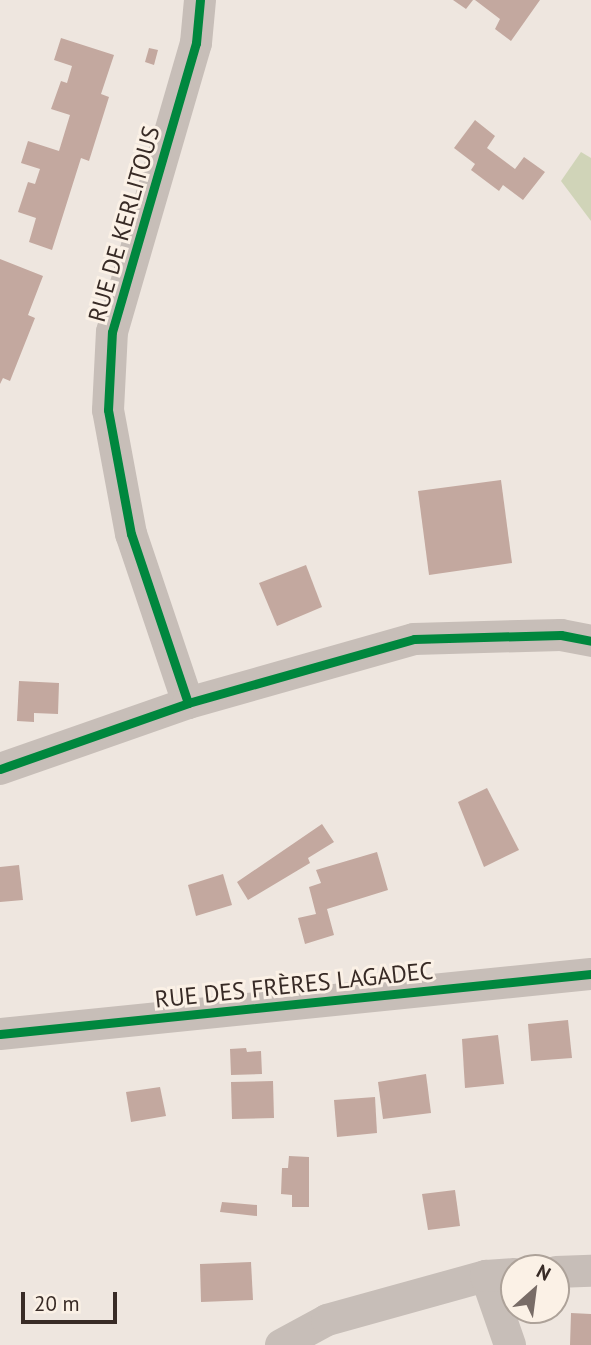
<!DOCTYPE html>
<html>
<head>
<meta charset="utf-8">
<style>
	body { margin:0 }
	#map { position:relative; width:591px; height:1345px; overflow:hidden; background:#eee6df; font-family:"PT Sans",sans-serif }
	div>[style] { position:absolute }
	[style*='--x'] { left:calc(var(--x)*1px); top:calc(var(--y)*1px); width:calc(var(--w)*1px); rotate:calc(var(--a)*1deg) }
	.green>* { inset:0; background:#d0d4b8 }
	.building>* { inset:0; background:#c3a89f }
	.minor>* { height:32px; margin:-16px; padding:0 16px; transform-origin:16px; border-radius:16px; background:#c7beb8 }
	.cycleway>* { height:9px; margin:-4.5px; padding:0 4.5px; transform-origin:4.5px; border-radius:4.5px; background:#00873e }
	span { translate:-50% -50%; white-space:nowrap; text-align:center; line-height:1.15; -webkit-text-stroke:6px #fbf1e6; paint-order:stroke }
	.street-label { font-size:24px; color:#382b26 }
	.north { position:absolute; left:500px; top:1254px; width:70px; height:70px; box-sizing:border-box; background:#fbf1e6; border:2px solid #ada299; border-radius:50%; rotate:28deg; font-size:19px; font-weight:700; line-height:28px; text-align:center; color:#382b26 }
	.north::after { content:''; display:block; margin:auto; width:24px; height:32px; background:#786c67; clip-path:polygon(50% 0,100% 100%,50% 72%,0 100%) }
	.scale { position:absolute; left:21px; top:1292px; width:96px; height:32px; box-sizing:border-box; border:4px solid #382b26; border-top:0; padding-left:9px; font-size:21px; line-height:24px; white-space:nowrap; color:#382b26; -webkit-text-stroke:5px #fbf1e6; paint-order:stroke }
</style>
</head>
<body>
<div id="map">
	<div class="green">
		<div style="clip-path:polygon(581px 152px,591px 158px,591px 221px,561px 181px)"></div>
	</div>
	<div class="building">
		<div style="clip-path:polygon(453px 0,473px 0,466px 9px)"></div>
		<div style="clip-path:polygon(475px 0,540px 0,511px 41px,495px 29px,500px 19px)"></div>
		<div style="clip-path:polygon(61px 38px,114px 55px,101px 94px,109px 97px,89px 161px,81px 158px,52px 250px,29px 242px,36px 218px,18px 212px,28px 182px,35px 184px,40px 169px,21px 163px,28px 141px,59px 151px,70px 115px,51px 109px,61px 81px,67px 83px,72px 66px,54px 60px)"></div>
		<div style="clip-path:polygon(149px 48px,158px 50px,154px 65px,145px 62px)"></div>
		<div style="clip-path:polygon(475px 120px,495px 136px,487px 148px,515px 169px,524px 157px,545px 172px,523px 200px,503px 185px,499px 191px,471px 170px,475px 164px,454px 148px)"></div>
		<div style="clip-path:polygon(0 259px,43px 276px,28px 315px,35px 318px,10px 381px,3px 378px,0 384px)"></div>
		<div style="clip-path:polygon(501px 480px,512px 563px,429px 575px,418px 491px)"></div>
		<div style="clip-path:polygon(306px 565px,322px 607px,277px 626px,259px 583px)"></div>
		<div style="clip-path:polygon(19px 681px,59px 683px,58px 714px,34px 713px,34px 722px,17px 721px)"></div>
		<div style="clip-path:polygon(487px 788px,519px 850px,484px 867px,458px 802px)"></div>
		<div style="clip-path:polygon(322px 824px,334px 842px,308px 858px,310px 863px,248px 900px,237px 882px)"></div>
		<div style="clip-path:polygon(377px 852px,388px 890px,327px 909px,334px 935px,305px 944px,298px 918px,316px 914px,309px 887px,321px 883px,316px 870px)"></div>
		<div style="clip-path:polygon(19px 865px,23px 900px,0 902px,0 867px)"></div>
		<div style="clip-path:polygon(223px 874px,232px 905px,196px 916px,188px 885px)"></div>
		<div style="clip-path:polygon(568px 1020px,572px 1058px,531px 1061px,528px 1024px)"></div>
		<div style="clip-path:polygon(498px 1035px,504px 1084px,465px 1088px,462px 1039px)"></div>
		<div style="clip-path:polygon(246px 1048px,247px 1052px,261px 1051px,262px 1074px,231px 1075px,230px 1049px)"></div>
		<div style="clip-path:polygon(426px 1074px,431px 1113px,383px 1119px,378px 1082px)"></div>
		<div style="clip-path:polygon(273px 1081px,274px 1118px,232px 1119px,231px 1082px)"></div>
		<div style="clip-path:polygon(160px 1087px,166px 1116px,131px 1122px,126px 1092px)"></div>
		<div style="clip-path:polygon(375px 1097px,377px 1133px,337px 1137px,334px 1100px)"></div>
		<div style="clip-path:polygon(289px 1156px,309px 1157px,309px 1207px,292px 1207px,292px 1195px,281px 1194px,282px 1168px,288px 1168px)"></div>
		<div style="clip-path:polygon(455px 1190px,460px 1226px,428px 1230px,422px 1194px)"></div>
		<div style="clip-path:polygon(222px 1202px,257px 1205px,257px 1216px,220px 1212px)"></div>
		<div style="clip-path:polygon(251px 1262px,253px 1300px,201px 1302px,200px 1264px)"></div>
		<div style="clip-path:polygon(571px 1313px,591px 1314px,591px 1345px,570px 1345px)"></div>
	</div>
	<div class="minor">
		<div style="--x:188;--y:703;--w:178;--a:-108.6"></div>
		<div style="--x:131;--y:534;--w:126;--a:-100.5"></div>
		<div style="--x:108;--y:410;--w:78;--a:-87.1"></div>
		<div style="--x:112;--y:332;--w:301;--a:-73.8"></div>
		<div style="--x:196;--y:43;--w:43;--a:-84.7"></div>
		<div style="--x:0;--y:769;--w:199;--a:-19.3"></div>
		<div style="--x:188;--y:703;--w:235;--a:-15.8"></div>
		<div style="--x:414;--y:639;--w:147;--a:-1.6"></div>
		<div style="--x:561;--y:635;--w:31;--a:11"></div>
		<div style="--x:0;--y:1034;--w:594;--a:-5.8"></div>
		<div style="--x:556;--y:1272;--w:35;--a:-2"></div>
		<div style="--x:281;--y:1345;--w:52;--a:-28.5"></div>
		<div style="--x:327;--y:1320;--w:165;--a:-15.5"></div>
		<div style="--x:510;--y:1345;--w:73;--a:-109.2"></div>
		<div style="--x:486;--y:1276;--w:28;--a:-4"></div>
	</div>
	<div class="cycleway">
		<div style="--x:188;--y:703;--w:178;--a:-108.6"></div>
		<div style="--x:131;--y:534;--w:126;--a:-100.5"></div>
		<div style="--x:108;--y:410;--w:78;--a:-87.1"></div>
		<div style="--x:112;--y:332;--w:301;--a:-73.8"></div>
		<div style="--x:196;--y:43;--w:43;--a:-84.7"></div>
		<div style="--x:0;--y:769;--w:199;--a:-19.3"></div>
		<div style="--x:188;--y:703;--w:235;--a:-15.8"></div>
		<div style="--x:414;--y:639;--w:147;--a:-1.6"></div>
		<div style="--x:561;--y:635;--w:31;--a:11"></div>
		<div style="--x:0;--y:1034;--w:594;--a:-5.8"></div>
	</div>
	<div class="street-label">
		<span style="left:124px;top:224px;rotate:-74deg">RUE DE KERLITOUS</span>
		<span style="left:294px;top:985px;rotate:-6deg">RUE DES FRÈRES LAGADEC</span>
	</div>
	<div class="north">N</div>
	<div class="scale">20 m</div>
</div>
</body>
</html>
